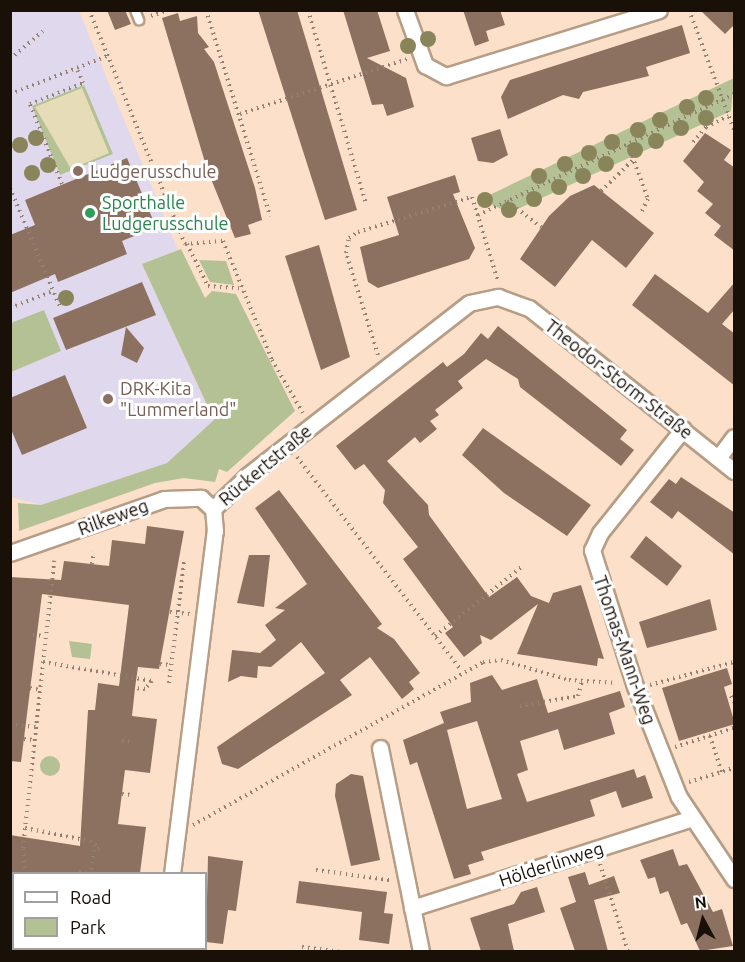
<!DOCTYPE html>
<html>
<head>
<meta charset="utf-8">
<style>
	body { margin:0 }
	#map { position:relative; width:745px; height:962px; overflow:hidden; background:#fce0c9; font-family:Ubuntu,sans-serif }
	div>[style] { position:absolute }
	[style*='--x'] { left:calc(var(--x)*1px); top:calc(var(--y)*1px); width:calc(var(--w)*1px); rotate:calc(var(--a)*1deg) }
	.education>* { inset:0; background:#e0d8ed }
	.green>* { inset:0; background:#b3c195 }
	.round { border-radius:50% }
	.sand>* { inset:0; background:#e6dcb7 }
	.building>* { inset:0; background:#8d7160 }
	.path>* { height:4px; margin-top:-2px; transform-origin:0; background:repeating-linear-gradient(90deg,#938070 0 1.5px,transparent 0 6px) }
	.roads { filter:drop-shadow(2px 0 #b69d86) drop-shadow(-2px 0 #b69d86) drop-shadow(0 2px #b69d86) drop-shadow(0 -2px #b69d86) }
	.service>* { height:8px; margin:-4px; padding:0 4px; transform-origin:4px; border-radius:4px; background:#fff }
	.minor>* { height:15px; margin:-7.5px; padding:0 7.5px; transform-origin:7.5px; border-radius:7.5px; background:#fff }
	.trees>* { width:16px; height:16px; margin:-8px; border-radius:50%; background:#8a845b }
	.dots>* { width:16px; height:16px; translate:-50% -50%; box-sizing:border-box; border:3px solid #fff; border-radius:50% }
	span { translate:-50% -50%; white-space:nowrap; text-align:center; line-height:1.15; -webkit-text-stroke:6px #fff; paint-order:stroke }
	.education-label { font-size:18px; color:#785e54 }
	.left { translate:0 -50%; text-align:left }
	.leisure-label { font-size:18px; color:#27864d }
	.street-label { font-size:18px; color:#191008 }
	.frame { position:absolute; inset:0; border:12px solid #191008; pointer-events:none }
	.legend { position:absolute; left:12px; top:872px; width:195px; height:78px; box-sizing:border-box; background:#fff; border:2px solid #a39f9c; margin:0; padding:8px 10px; list-style:none; font-size:18px; color:#191008 }
	.legend li { display:flex; align-items:center; gap:12px; height:30px }
	.legend b { width:30px; border:2px solid #a39f9c }
	.north { position:absolute; left:673px; top:890px; width:60px; height:60px; -webkit-text-stroke:4px #fff; paint-order:stroke; rotate:353deg; font-size:16px; font-weight:700; line-height:24px; text-align:center; color:#191008 }
	.north::after { content:''; display:block; margin:auto; width:21px; height:27px; background:#191008; clip-path:polygon(50% 0,100% 100%,50% 72%,0 100%) }
</style>
</head>
<body>
<div id="map">
	<div class="education">
		<div style="clip-path:polygon(11px 11px,79px 11px,178px 250px,142px 264px,214px 420px,168px 463px,41px 505px,11px 497px)"></div>
	</div>
	<div class="green">
		<div style="clip-path:polygon(734px 78px,731px 111px,509px 213px,481px 199px)"></div>
		<div style="clip-path:polygon(84px 85px,113px 154px,60px 175px,32px 106px)"></div>
		<div style="clip-path:polygon(181px 249px,205px 298px,212px 291px,236px 294px,295px 411px,227px 472px,219px 469px,215px 482px,184px 478px,155px 483px,19px 531px,18px 503px,41px 505px,167px 463px,214px 420px,142px 264px)"></div>
		<div style="clip-path:polygon(199px 260px,226px 261px,234px 285px,210px 282px)"></div>
		<div style="clip-path:polygon(44px 310px,61px 351px,11px 372px,11px 323px)"></div>
		<div style="clip-path:polygon(69px 641px,92px 644px,90px 659px,72px 657px)"></div>
		<div class="round" style="left:40px;top:756px;width:20px;height:20px"></div>
	</div>
	<div class="sand">
		<div style="clip-path:polygon(82px 88px,109px 153px,71px 169px,35px 107px)"></div>
	</div>
	<div class="building">
		<div style="clip-path:polygon(107px 10px,125px 10px,131px 24px,115px 30px)"></div>
		<div style="clip-path:polygon(258px 10px,297px 10px,357px 210px,325px 220px)"></div>
		<div style="clip-path:polygon(343px 10px,377px 10px,390px 51px,367px 58px,406px 78px,414px 107px,387px 116px,383px 104px,372px 105px)"></div>
		<div style="clip-path:polygon(463px 10px,500px 10px,505px 25px,486px 31px,489px 41px,475px 46px)"></div>
		<div style="clip-path:polygon(700px 10px,735px 10px,735px 24px,725px 34px)"></div>
		<div style="clip-path:polygon(178px 13px,180px 21px,197px 16px,198px 33px,209px 47px,204px 49px,214px 62px,255px 188px,262px 220px,248px 225px,251px 234px,235px 238px,207px 169px,162px 18px)"></div>
		<div style="clip-path:polygon(682px 25px,690px 53px,646px 67px,649px 76px,583px 92px,579px 99px,563px 95px,508px 119px,501px 97px,510px 80px)"></div>
		<div style="clip-path:polygon(500px 129px,508px 155px,493px 163px,478px 161px,471px 138px)"></div>
		<div style="clip-path:polygon(705px 133px,731px 150px,724px 160px,735px 168px,735px 251px,714px 235px,721px 226px,705px 213px,713px 204px,697px 191px,704px 182px,683px 161px)"></div>
		<div style="clip-path:polygon(127px 158px,156px 227px,122px 241px,127px 254px,58px 282px,55px 274px,10px 293px,10px 235px,35px 225px,25px 200px)"></div>
		<div style="clip-path:polygon(455px 175px,460px 192px,453px 194px,475px 248px,469px 259px,378px 288px,368px 282px,360px 247px,399px 235px,387px 197px)"></div>
		<div style="clip-path:polygon(594px 185px,654px 233px,626px 268px,592px 240px,555px 287px,520px 259px,549px 216px,570px 196px)"></div>
		<div style="clip-path:polygon(319px 245px,350px 357px,321px 370px,285px 256px)"></div>
		<div style="clip-path:polygon(655px 274px,708px 313px,735px 282px,735px 309px,722px 324px,735px 334px,735px 386px,632px 305px)"></div>
		<div style="clip-path:polygon(142px 282px,156px 315px,66px 350px,53px 318px)"></div>
		<div style="clip-path:polygon(498px 326px,627px 430px,620px 439px,634px 450px,621px 466px,520px 387px,518px 379px,486px 359px,458px 381px,463px 388px,435px 410px,439px 415px,430px 421px,437px 429px,420px 443px,415px 437px,387px 461px,428px 505px,429px 515px,489px 597px,517px 577px,531px 596px,549px 603px,553px 593px,581px 585px,604px 659px,598px 658px,597px 666px,517px 654px,538px 604px,491px 640px,480px 635px,482px 643px,464px 657px,445px 633px,453px 627px,403px 559px,418px 547px,383px 503px,385px 490px,364px 464px,355px 470px,336px 446px,443px 362px,447px 367px,464px 354px,481px 333px,488px 339px)"></div>
		<div style="clip-path:polygon(126px 327px,144px 348px,137px 363px,121px 355px)"></div>
		<div style="clip-path:polygon(65px 375px,87px 428px,22px 455px,10px 427px,10px 398px)"></div>
		<div style="clip-path:polygon(483px 428px,591px 505px,567px 536px,504px 493px,462px 455px)"></div>
		<div style="clip-path:polygon(681px 477px,735px 513px,735px 555px,678px 511px,672px 519px,650px 502px,669px 479px,676px 484px)"></div>
		<div style="clip-path:polygon(279px 490px,382px 624px,377px 628px,394px 639px,420px 673px,409px 682px,414px 689px,402px 699px,370px 657px,340px 680px,352px 695px,238px 769px,222px 764px,217px 747px,325px 673px,301px 642px,271px 667px,258px 666px,257px 678px,241px 676px,228px 682px,232px 650px,260px 653px,276px 640px,265px 625px,285px 610px,275px 608px,307px 584px,255px 508px)"></div>
		<div style="clip-path:polygon(147px 526px,184px 531px,159px 669px,138px 667px,135px 688px,132px 716px,157px 719px,150px 773px,125px 770px,118px 824px,146px 827px,140px 873px,10px 873px,10px 835px,80px 846px,88px 710px,95px 710px,98px 683px,119px 686px,129px 605px,42px 594px,21px 762px,10px 761px,10px 577px,61px 580px,64px 561px,109px 566px,112px 540px,145px 544px)"></div>
		<div style="clip-path:polygon(646px 536px,682px 566px,667px 586px,630px 557px)"></div>
		<div style="clip-path:polygon(249px 555px,270px 555px,264px 607px,237px 603px)"></div>
		<div style="clip-path:polygon(710px 599px,717px 630px,647px 648px,639px 622px)"></div>
		<div style="clip-path:polygon(727px 668px,732px 684px,724px 687px,735px 724px,679px 741px,662px 688px)"></div>
		<div style="clip-path:polygon(evenodd,492px 675px,502px 690px,537px 679px,548px 713px,620px 691px,625px 707px,609px 713px,615px 734px,564px 750px,558px 729px,520px 741px,528px 770px,517px 774px,527px 802px,634px 769px,637px 778px,645px 775px,653px 798px,622px 808px,616px 791px,590px 800px,595px 816px,481px 852px,484px 860px,468px 865px,471px 874px,454px 879px,417px 762px,410px 765px,403px 740px,444px 723px,440px 712px,471px 702px,470px 683px,492px 675px,477px 721px,502px 799px,467px 809px,447px 730px,477px 721px)"></div>
		<div style="clip-path:polygon(351px 774px,363px 776px,380px 860px,351px 866px,335px 796px,336px 784px)"></div>
		<div style="clip-path:polygon(673px 849px,679px 866px,687px 864px,713px 912px,722px 909px,733px 946px,700px 951px,687px 923px,681px 925px,668px 891px,660px 894px,655px 877px,648px 879px,640px 860px)"></div>
		<div style="clip-path:polygon(208px 856px,243px 861px,236px 911px,228px 910px,223px 944px,206px 942px)"></div>
		<div style="clip-path:polygon(585px 872px,589px 885px,614px 876px,620px 893px,594px 900px,608px 951px,575px 951px,560px 908px,576px 902px,568px 877px)"></div>
		<div style="clip-path:polygon(299px 881px,387px 892px,384px 913px,393px 914px,389px 944px,359px 940px,362px 912px,296px 903px)"></div>
		<div style="clip-path:polygon(537px 887px,545px 912px,508px 924px,514px 951px,481px 951px,470px 918px,514px 904px,521px 892px)"></div>
	</div>
	<div class="path">
		<div style="--x:89;--y:10;--w:253;--a:67.7"></div>
		<div style="--x:185;--y:244;--w:38;--a:-5"></div>
		<div style="--x:223;--y:241;--w:129;--a:67.6"></div>
		<div style="--x:272;--y:360;--w:61;--a:59.7"></div>
		<div style="--x:206;--y:10;--w:216;--a:72.7"></div>
		<div style="--x:308;--y:10;--w:202;--a:73.3"></div>
		<div style="--x:689;--y:10;--w:128;--a:69.4"></div>
		<div style="--x:151;--y:16;--w:18;--a:-19"></div>
		<div style="--x:10;--y:59;--w:43;--a:-40.3"></div>
		<div style="--x:10;--y:94;--w:104;--a:-21.4"></div>
		<div style="--x:240;--y:114;--w:176;--a:-18.2"></div>
		<div style="--x:693;--y:142;--w:20;--a:-49"></div>
		<div style="--x:706;--y:127;--w:25;--a:-26"></div>
		<div style="--x:628;--y:145;--w:58;--a:69.7"></div>
		<div style="--x:648;--y:199;--w:16;--a:117"></div>
		<div style="--x:62;--y:184;--w:86;--a:-111.8"></div>
		<div style="--x:30;--y:104;--w:57;--a:-21.6"></div>
		<div style="--x:83;--y:83;--w:16;--a:-112"></div>
		<div style="--x:10;--y:188;--w:129;--a:67.2"></div>
		<div style="--x:601;--y:191;--w:46;--a:-44.1"></div>
		<div style="--x:507;--y:201;--w:43;--a:37.4"></div>
		<div style="--x:478;--y:215;--w:283;--a:-25.3"></div>
		<div style="--x:187;--y:244;--w:47;--a:63.4"></div>
		<div style="--x:208;--y:286;--w:31;--a:4"></div>
		<div style="--x:10;--y:308;--w:46;--a:-21.6"></div>
		<div style="--x:378;--y:355;--w:107;--a:-107.4"></div>
		<div style="--x:346;--y:253;--w:15;--a:-79"></div>
		<div style="--x:349;--y:238;--w:11;--a:-34"></div>
		<div style="--x:358;--y:232;--w:119;--a:-17.1"></div>
		<div style="--x:472;--y:197;--w:88;--a:72.8"></div>
		<div style="--x:297;--y:457;--w:269;--a:52.4"></div>
		<div style="--x:92;--y:564;--w:12;--a:-81"></div>
		<div style="--x:170;--y:612;--w:20;--a:6"></div>
		<div style="--x:33;--y:635;--w:12;--a:5"></div>
		<div style="--x:435;--y:636;--w:114;--a:-38.6"></div>
		<div style="--x:43;--y:662;--w:111;--a:9.9"></div>
		<div style="--x:152;--y:681;--w:11;--a:131"></div>
		<div style="--x:145;--y:689;--w:10;--a:-174"></div>
		<div style="--x:160;--y:664;--w:11;--a:5"></div>
		<div style="--x:169;--y:683;--w:122;--a:-82.9"></div>
		<div style="--x:650;--y:685;--w:87;--a:-15.3"></div>
		<div style="--x:30;--y:688;--w:10;--a:11"></div>
		<div style="--x:731;--y:696;--w:7;--a:63"></div>
		<div style="--x:520;--y:706;--w:59;--a:-9.8"></div>
		<div style="--x:578;--y:696;--w:16;--a:-75"></div>
		<div style="--x:10;--y:724;--w:26;--a:7"></div>
		<div style="--x:710;--y:736;--w:38;--a:72"></div>
		<div style="--x:24;--y:739;--w:10;--a:6"></div>
		<div style="--x:122;--y:741;--w:10;--a:6"></div>
		<div style="--x:675;--y:747;--w:62;--a:-17.9"></div>
		<div style="--x:689;--y:782;--w:47;--a:-17.3"></div>
		<div style="--x:122;--y:794;--w:9;--a:6"></div>
		<div style="--x:193;--y:825;--w:333;--a:-29.3"></div>
		<div style="--x:483;--y:662;--w:18;--a:-6"></div>
		<div style="--x:501;--y:660;--w:71;--a:16.4"></div>
		<div style="--x:569;--y:680;--w:47;--a:3.7"></div>
		<div style="--x:25;--y:828;--w:66;--a:11.3"></div>
		<div style="--x:90;--y:841;--w:11;--a:38"></div>
		<div style="--x:99;--y:848;--w:5;--a:158"></div>
		<div style="--x:94;--y:850;--w:24;--a:99"></div>
		<div style="--x:600;--y:864;--w:92;--a:72.3"></div>
		<div style="--x:316;--y:870;--w:74;--a:7.8"></div>
		<div style="--x:79;--y:872;--w:10;--a:11"></div>
		<div style="--x:25;--y:874;--w:26;--a:-94"></div>
		<div style="--x:23;--y:848;--w:289;--a:-83.8"></div>
		<div style="--x:10;--y:898;--w:4;--a:0"></div>
		<div style="--x:302;--y:947;--w:38;--a:7"></div>
		<div style="--x:94;--y:949;--w:1;--a:-90"></div>
	</div>
	<div class="roads">
		<div class="service">
			<div style="--x:135;--y:10;--w:11;--a:68"></div>
		</div>
		<div class="minor">
			<div style="--x:405;--y:10;--w:59;--a:70"></div>
			<div style="--x:425;--y:65;--w:24;--a:28"></div>
			<div style="--x:446;--y:76;--w:223;--a:-17.2"></div>
			<div style="--x:683;--y:429;--w:133;--a:128.6"></div>
			<div style="--x:600;--y:533;--w:19;--a:115"></div>
			<div style="--x:592;--y:550;--w:143;--a:72.5"></div>
			<div style="--x:635;--y:686;--w:119;--a:68.4"></div>
			<div style="--x:679;--y:797;--w:99;--a:56.1"></div>
			<div style="--x:718;--y:458;--w:26;--a:-53"></div>
			<div style="--x:10;--y:553;--w:163;--a:-19.3"></div>
			<div style="--x:164;--y:499;--w:37;--a:-2"></div>
			<div style="--x:201;--y:498;--w:16;--a:43"></div>
			<div style="--x:380;--y:748;--w:208;--a:78.6"></div>
			<div style="--x:172;--y:874;--w:346;--a:-82.9"></div>
			<div style="--x:215;--y:531;--w:22;--a:-95"></div>
			<div style="--x:213;--y:509;--w:47;--a:-44.1"></div>
			<div style="--x:247;--y:476;--w:281;--a:-37.9"></div>
			<div style="--x:469;--y:303;--w:30;--a:-12"></div>
			<div style="--x:498;--y:297;--w:33;--a:20"></div>
			<div style="--x:529;--y:308;--w:262;--a:38.5"></div>
			<div style="--x:412;--y:908;--w:291;--a:-17.8"></div>
			<div style="--x:161;--y:952;--w:4;--a:-76"></div>
		</div>
	</div>
	<div class="trees">
		<div style="left:428px;top:39px"></div>
		<div style="left:408px;top:46px"></div>
		<div style="left:706px;top:98px"></div>
		<div style="left:687px;top:107px"></div>
		<div style="left:706px;top:118px"></div>
		<div style="left:660px;top:120px"></div>
		<div style="left:681px;top:128px"></div>
		<div style="left:638px;top:130px"></div>
		<div style="left:36px;top:138px"></div>
		<div style="left:656px;top:141px"></div>
		<div style="left:612px;top:142px"></div>
		<div style="left:20px;top:145px"></div>
		<div style="left:635px;top:150px"></div>
		<div style="left:589px;top:153px"></div>
		<div style="left:565px;top:164px"></div>
		<div style="left:606px;top:164px"></div>
		<div style="left:48px;top:165px"></div>
		<div style="left:32px;top:173px"></div>
		<div style="left:539px;top:176px"></div>
		<div style="left:583px;top:176px"></div>
		<div style="left:559px;top:187px"></div>
		<div style="left:534px;top:199px"></div>
		<div style="left:485px;top:200px"></div>
		<div style="left:509px;top:210px"></div>
		<div style="left:66px;top:298px"></div>
	</div>
	<div class="dots">
		<div style="left:78px;top:171px;background:#8d6e63"></div>
		<div style="left:90px;top:213px;background:#2e9e5b"></div>
		<div style="left:108px;top:399px;background:#8d6e63"></div>
	</div>
	<div class="education-label">
		<span class="left" style="left:90px;top:171px">Ludgerusschule</span>
		<span class="left" style="left:120px;top:399px">DRK-Kita<br>"Lummerland"</span>
	</div>
	<div class="leisure-label">
		<span class="left" style="left:102px;top:213px">Sporthalle<br>Ludgerusschule</span>
	</div>
	<div class="street-label">
		<span style="left:619px;top:379px;rotate:38deg">Theodor-Storm-Straße</span>
		<span style="left:265px;top:465px;rotate:-40deg">Rückertstraße</span>
		<span style="left:113px;top:517px;rotate:-20deg">Rilkeweg</span>
		<span style="left:625px;top:650px;rotate:71deg">Thomas-Mann-Weg</span>
		<span style="left:551px;top:864px;rotate:-18deg">Hölderlinweg</span>
	</div>
	<div class="frame"></div>
	<ul class="legend">
	<li><b style="height:8px;background:#fff"></b>Road</li>
	<li><b style="height:16px;background:#b3c195"></b>Park</li>
	</ul>
	<div class="north">N</div>
</div>
</body>
</html>
